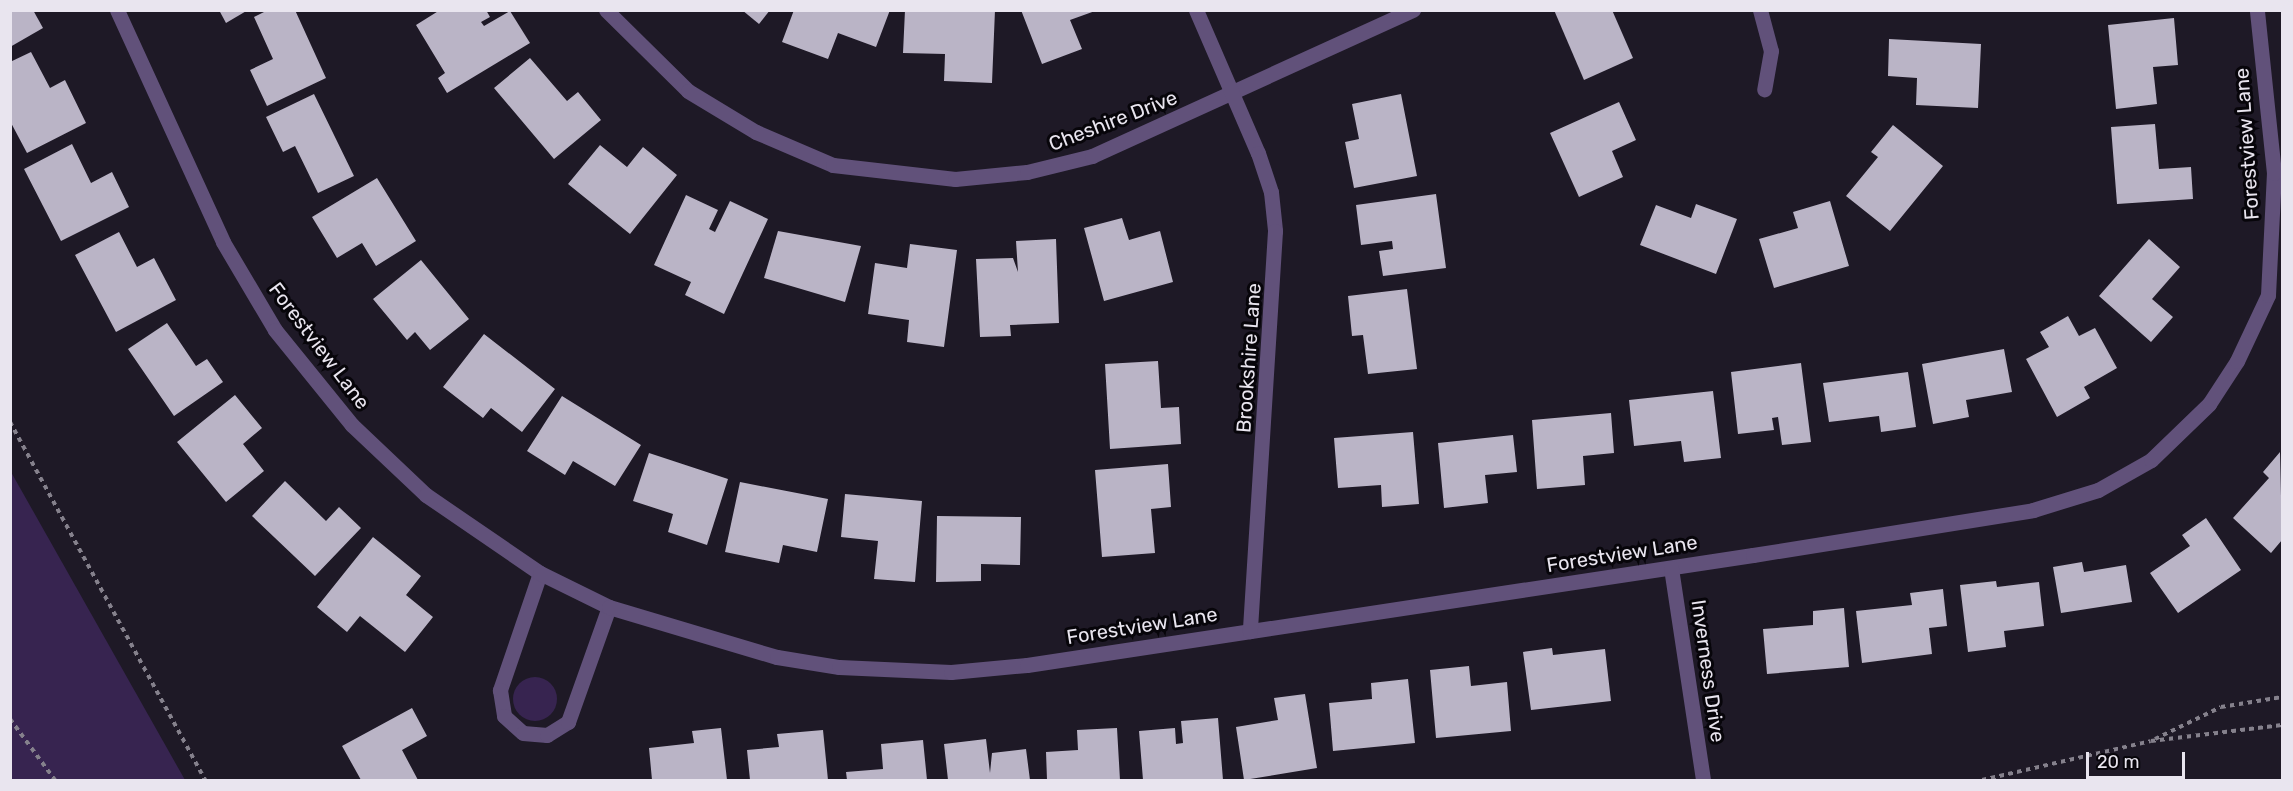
<!DOCTYPE html>
<html>
<head>
<meta charset="utf-8">
<style>
	body { margin:0 }
	#map { position:relative; width:2293px; height:791px; overflow:hidden; background:#1e1926; font-family:Rubik,sans-serif }
	div>[style] { position:absolute }
	[style*='--x'] { left:calc(var(--x)*1px); top:calc(var(--y)*1px); width:calc(var(--w)*1px); rotate:calc(var(--a)*1deg) }
	.green>* { inset:0; background:#372450 }
	.round { border-radius:50% }
	.building>* { inset:0; background:#bab4c6 }
	.path>* { height:4px; margin-top:-2px; transform-origin:0; background:repeating-linear-gradient(90deg,#85818c 0 4.5px,transparent 0 9px) }
	.service>* { height:15px; margin:-7.5px; padding:0 7.5px; transform-origin:7.5px; border-radius:7.5px; background:#61517a }
	.minor>* { height:15px; margin:-7.5px; padding:0 7.5px; transform-origin:7.5px; border-radius:7.5px; background:#61517a }
	span { translate:-50% -50%; white-space:nowrap; text-align:center; line-height:1.15; -webkit-text-stroke:6px #07050a; paint-order:stroke }
	.street-label { font-size:20px; color:#e9e5ef }
	.frame { position:absolute; inset:0; border:12px solid #e9e5ef; pointer-events:none }
	.scale { position:absolute; left:2086px; top:752px; width:99px; height:27px; box-sizing:border-box; border:3px solid #e9e5ef; border-top:0; padding-left:8px; font-size:18px; line-height:21px; white-space:nowrap; color:#e9e5ef; -webkit-text-stroke:4px #07050a; paint-order:stroke }
</style>
</head>
<body>
<div id="map">
	<div class="green">
		<div style="clip-path:polygon(11px 472px,185px 780px,11px 780px)"></div>
		<div class="round" style="left:513px;top:677px;width:44px;height:44px"></div>
	</div>
	<div class="building">
		<div style="clip-path:polygon(10px 10px,33px 10px,43px 28px,10px 47px)"></div>
		<div style="clip-path:polygon(219px 10px,248px 10px,226px 23px)"></div>
		<div style="clip-path:polygon(268px 10px,295px 10px,326px 78px,267px 106px,250px 70px,273px 59px,254px 17px)"></div>
		<div style="clip-path:polygon(440px 10px,486px 10px,490px 17px,481px 22px,484px 26px,510px 11px,530px 43px,447px 93px,438px 78px,445px 73px,416px 25px)"></div>
		<div style="clip-path:polygon(742px 10px,770px 10px,759px 24px)"></div>
		<div style="clip-path:polygon(794px 10px,890px 10px,876px 47px,838px 33px,828px 59px,782px 42px)"></div>
		<div style="clip-path:polygon(905px 10px,995px 10px,992px 83px,944px 81px,945px 54px,903px 53px)"></div>
		<div style="clip-path:polygon(1021px 10px,1095px 10px,1095px 11px,1070px 20px,1082px 49px,1042px 64px)"></div>
		<div style="clip-path:polygon(1554px 10px,1612px 10px,1633px 58px,1584px 80px)"></div>
		<div style="clip-path:polygon(2174px 18px,2178px 65px,2153px 67px,2157px 104px,2116px 109px,2108px 25px)"></div>
		<div style="clip-path:polygon(1889px 39px,1981px 44px,1978px 108px,1916px 105px,1917px 78px,1888px 76px)"></div>
		<div style="clip-path:polygon(31px 52px,50px 88px,65px 80px,86px 123px,27px 153px,10px 121px,10px 62px)"></div>
		<div style="clip-path:polygon(530px 58px,567px 101px,578px 92px,601px 120px,554px 159px,494px 88px)"></div>
		<div style="clip-path:polygon(314px 94px,354px 176px,318px 193px,295px 146px,283px 152px,266px 117px)"></div>
		<div style="clip-path:polygon(1401px 94px,1417px 176px,1354px 188px,1345px 142px,1359px 139px,1352px 104px)"></div>
		<div style="clip-path:polygon(1619px 102px,1636px 140px,1612px 151px,1623px 177px,1579px 197px,1550px 133px)"></div>
		<div style="clip-path:polygon(2155px 124px,2159px 169px,2191px 167px,2193px 199px,2117px 204px,2111px 127px)"></div>
		<div style="clip-path:polygon(1893px 125px,1943px 166px,1890px 231px,1846px 196px,1878px 157px,1871px 152px)"></div>
		<div style="clip-path:polygon(72px 144px,91px 183px,112px 172px,129px 207px,61px 241px,24px 169px)"></div>
		<div style="clip-path:polygon(600px 145px,627px 167px,643px 147px,677px 175px,630px 234px,568px 184px)"></div>
		<div style="clip-path:polygon(377px 178px,416px 241px,376px 266px,362px 243px,337px 258px,312px 217px)"></div>
		<div style="clip-path:polygon(1436px 194px,1446px 268px,1383px 276px,1379px 251px,1393px 249px,1392px 241px,1361px 245px,1356px 205px)"></div>
		<div style="clip-path:polygon(686px 195px,718px 210px,709px 229px,715px 232px,730px 201px,768px 219px,724px 314px,685px 295px,691px 282px,654px 265px)"></div>
		<div style="clip-path:polygon(1830px 201px,1849px 266px,1774px 288px,1759px 239px,1798px 228px,1793px 212px)"></div>
		<div style="clip-path:polygon(1696px 204px,1737px 219px,1716px 274px,1640px 245px,1656px 205px,1691px 218px)"></div>
		<div style="clip-path:polygon(1122px 218px,1129px 240px,1160px 231px,1173px 282px,1104px 301px,1084px 228px)"></div>
		<div style="clip-path:polygon(778px 231px,861px 246px,845px 302px,764px 278px)"></div>
		<div style="clip-path:polygon(119px 232px,137px 267px,154px 258px,176px 300px,116px 332px,75px 255px)"></div>
		<div style="clip-path:polygon(1056px 239px,1059px 323px,1010px 325px,1011px 336px,980px 337px,976px 259px,1013px 258px,1018px 272px,1016px 241px)"></div>
		<div style="clip-path:polygon(2149px 239px,2180px 267px,2152px 299px,2173px 317px,2151px 342px,2099px 296px)"></div>
		<div style="clip-path:polygon(910px 244px,957px 250px,944px 347px,907px 342px,909px 320px,868px 314px,875px 263px,907px 268px)"></div>
		<div style="clip-path:polygon(421px 260px,469px 319px,430px 350px,415px 332px,407px 340px,373px 299px)"></div>
		<div style="clip-path:polygon(1407px 289px,1417px 369px,1368px 374px,1363px 335px,1352px 336px,1348px 296px)"></div>
		<div style="clip-path:polygon(2068px 316px,2079px 336px,2095px 328px,2117px 368px,2084px 387px,2090px 398px,2057px 417px,2026px 359px,2049px 347px,2040px 332px)"></div>
		<div style="clip-path:polygon(167px 323px,196px 366px,207px 359px,223px 382px,174px 416px,128px 349px)"></div>
		<div style="clip-path:polygon(484px 334px,555px 389px,522px 432px,491px 408px,483px 418px,443px 387px)"></div>
		<div style="clip-path:polygon(2004px 349px,2012px 392px,1966px 400px,1969px 417px,1933px 424px,1922px 364px)"></div>
		<div style="clip-path:polygon(1158px 361px,1161px 408px,1179px 407px,1181px 444px,1110px 449px,1105px 364px)"></div>
		<div style="clip-path:polygon(1801px 363px,1811px 442px,1782px 445px,1778px 417px,1772px 418px,1774px 430px,1738px 434px,1731px 372px)"></div>
		<div style="clip-path:polygon(1908px 372px,1916px 427px,1881px 432px,1879px 416px,1829px 422px,1823px 383px)"></div>
		<div style="clip-path:polygon(1713px 391px,1721px 458px,1684px 462px,1681px 441px,1634px 446px,1629px 400px)"></div>
		<div style="clip-path:polygon(235px 395px,262px 428px,243px 444px,264px 471px,226px 502px,177px 442px)"></div>
		<div style="clip-path:polygon(562px 396px,641px 445px,615px 486px,573px 461px,565px 475px,527px 451px)"></div>
		<div style="clip-path:polygon(1611px 413px,1614px 453px,1583px 456px,1585px 485px,1537px 489px,1532px 420px)"></div>
		<div style="clip-path:polygon(1413px 432px,1419px 504px,1382px 507px,1381px 485px,1338px 488px,1334px 438px)"></div>
		<div style="clip-path:polygon(1513px 435px,1517px 472px,1485px 475px,1488px 503px,1444px 508px,1438px 443px)"></div>
		<div style="clip-path:polygon(2280px 452px,2282px 540px,2271px 553px,2233px 518px,2269px 478px,2263px 472px)"></div>
		<div style="clip-path:polygon(649px 453px,728px 479px,707px 545px,668px 532px,673px 514px,633px 501px)"></div>
		<div style="clip-path:polygon(1168px 464px,1171px 507px,1151px 509px,1155px 553px,1102px 557px,1095px 470px)"></div>
		<div style="clip-path:polygon(285px 481px,326px 521px,339px 507px,361px 528px,315px 576px,252px 516px)"></div>
		<div style="clip-path:polygon(740px 482px,828px 499px,817px 552px,783px 545px,779px 563px,725px 552px)"></div>
		<div style="clip-path:polygon(845px 494px,922px 501px,915px 582px,874px 579px,878px 541px,841px 537px)"></div>
		<div style="clip-path:polygon(937px 516px,1021px 517px,1020px 565px,981px 564px,981px 581px,936px 582px)"></div>
		<div style="clip-path:polygon(2206px 518px,2241px 570px,2178px 613px,2150px 573px,2190px 546px,2182px 535px)"></div>
		<div style="clip-path:polygon(373px 537px,421px 576px,406px 595px,433px 617px,405px 652px,360px 616px,347px 632px,317px 607px)"></div>
		<div style="clip-path:polygon(2082px 562px,2084px 572px,2126px 565px,2132px 602px,2061px 613px,2053px 567px)"></div>
		<div style="clip-path:polygon(1996px 581px,1997px 587px,2039px 582px,2044px 626px,2004px 631px,2006px 647px,1968px 652px,1960px 585px)"></div>
		<div style="clip-path:polygon(1943px 589px,1947px 626px,1929px 628px,1932px 654px,1862px 663px,1856px 611px,1912px 605px,1910px 593px)"></div>
		<div style="clip-path:polygon(1844px 608px,1849px 667px,1767px 674px,1763px 629px,1813px 625px,1813px 611px)"></div>
		<div style="clip-path:polygon(1552px 648px,1553px 655px,1605px 649px,1611px 701px,1531px 710px,1523px 652px)"></div>
		<div style="clip-path:polygon(1469px 666px,1471px 686px,1507px 682px,1511px 731px,1436px 738px,1430px 670px)"></div>
		<div style="clip-path:polygon(1408px 679px,1415px 743px,1333px 751px,1329px 703px,1372px 699px,1371px 683px)"></div>
		<div style="clip-path:polygon(1305px 694px,1317px 768px,1244px 780px,1236px 727px,1278px 720px,1274px 698px)"></div>
		<div style="clip-path:polygon(412px 708px,427px 736px,402px 750px,418px 780px,361px 780px,342px 746px)"></div>
		<div style="clip-path:polygon(1218px 718px,1223px 780px,1143px 780px,1139px 731px,1175px 728px,1176px 744px,1183px 743px,1181px 721px)"></div>
		<div style="clip-path:polygon(721px 728px,727px 780px,652px 780px,649px 748px,694px 743px,692px 731px)"></div>
		<div style="clip-path:polygon(1117px 728px,1120px 780px,1047px 780px,1046px 752px,1078px 750px,1077px 730px)"></div>
		<div style="clip-path:polygon(823px 730px,828px 780px,750px 780px,747px 750px,779px 747px,777px 734px)"></div>
		<div style="clip-path:polygon(986px 739px,990px 773px,992px 753px,1026px 749px,1030px 780px,948px 780px,944px 744px)"></div>
		<div style="clip-path:polygon(923px 740px,927px 780px,847px 780px,846px 772px,883px 769px,881px 744px)"></div>
	</div>
	<div class="path">
		<div style="--x:10;--y:422;--w:408;--a:61.4"></div>
		<div style="--x:10;--y:719;--w:76;--a:53.6"></div>
		<div style="--x:2155;--y:739;--w:73;--a:-25.9"></div>
		<div style="--x:2221;--y:707;--w:62;--a:-9.3"></div>
		<div style="--x:1982;--y:780;--w:173;--a:-13"></div>
		<div style="--x:2151;--y:741;--w:132;--a:-7"></div>
	</div>
	<div class="service">
		<div style="--x:540;--y:573;--w:124;--a:108.9"></div>
		<div style="--x:500;--y:690;--w:26;--a:81"></div>
		<div style="--x:504;--y:716;--w:25;--a:42"></div>
		<div style="--x:523;--y:733;--w:24;--a:5"></div>
		<div style="--x:547;--y:735;--w:25;--a:-32"></div>
		<div style="--x:568;--y:722;--w:122;--a:-70.4"></div>
	</div>
	<div class="minor">
		<div style="--x:117;--y:10;--w:255;--a:65.4"></div>
		<div style="--x:223;--y:242;--w:102;--a:59.4"></div>
		<div style="--x:275;--y:330;--w:122;--a:51"></div>
		<div style="--x:352;--y:425;--w:102;--a:43.4"></div>
		<div style="--x:426;--y:495;--w:138;--a:34.4"></div>
		<div style="--x:540;--y:573;--w:77;--a:26.2"></div>
		<div style="--x:609;--y:607;--w:175;--a:16.6"></div>
		<div style="--x:777;--y:657;--w:63;--a:9.2"></div>
		<div style="--x:839;--y:667;--w:112;--a:2.6"></div>
		<div style="--x:951;--y:672;--w:76;--a:-5.3"></div>
		<div style="--x:1027;--y:665;--w:734;--a:-8.62"></div>
		<div style="--x:1753;--y:555;--w:284;--a:-9.1"></div>
		<div style="--x:2033;--y:510;--w:68;--a:-17.1"></div>
		<div style="--x:2098;--y:490;--w:61;--a:-29.5"></div>
		<div style="--x:2151;--y:460;--w:81;--a:-44"></div>
		<div style="--x:2209;--y:404;--w:51;--a:-56.9"></div>
		<div style="--x:2237;--y:361;--w:73;--a:-64.8"></div>
		<div style="--x:2268;--y:295;--w:122;--a:-87.2"></div>
		<div style="--x:2274;--y:173;--w:164;--a:-96"></div>
		<div style="--x:606;--y:10;--w:115;--a:44.6"></div>
		<div style="--x:688;--y:91;--w:79;--a:31.1"></div>
		<div style="--x:756;--y:132;--w:84;--a:23.2"></div>
		<div style="--x:833;--y:165;--w:123;--a:6.5"></div>
		<div style="--x:955;--y:179;--w:72;--a:-5.6"></div>
		<div style="--x:1027;--y:172;--w:67;--a:-13.8"></div>
		<div style="--x:1092;--y:156;--w:353;--a:-24.5"></div>
		<div style="--x:1196;--y:10;--w:156;--a:66.6"></div>
		<div style="--x:1258;--y:153;--w:41;--a:71.6"></div>
		<div style="--x:1271;--y:192;--w:39;--a:84"></div>
		<div style="--x:1275;--y:231;--w:401;--a:93.6"></div>
		<div style="--x:1760;--y:10;--w:42;--a:75"></div>
		<div style="--x:1771;--y:51;--w:39;--a:100"></div>
		<div style="--x:1671;--y:568;--w:214;--a:81.4"></div>
	</div>
	<div class="street-label">
		<span style="left:1113px;top:121px;rotate:-21deg">Cheshire Drive</span>
		<span style="left:2247px;top:144px;rotate:-94deg">Forestview Lane</span>
		<span style="left:319px;top:346px;rotate:53deg">Forestview Lane</span>
		<span style="left:1249px;top:358px;rotate:-86deg">Brookshire Lane</span>
		<span style="left:1622px;top:554px;rotate:-9deg">Forestview Lane</span>
		<span style="left:1142px;top:626px;rotate:-9deg">Forestview Lane</span>
		<span style="left:1708px;top:671px;rotate:82deg">Inverness Drive</span>
	</div>
	<div class="frame"></div>
	<div class="scale">20 m</div>
</div>
</body>
</html>
